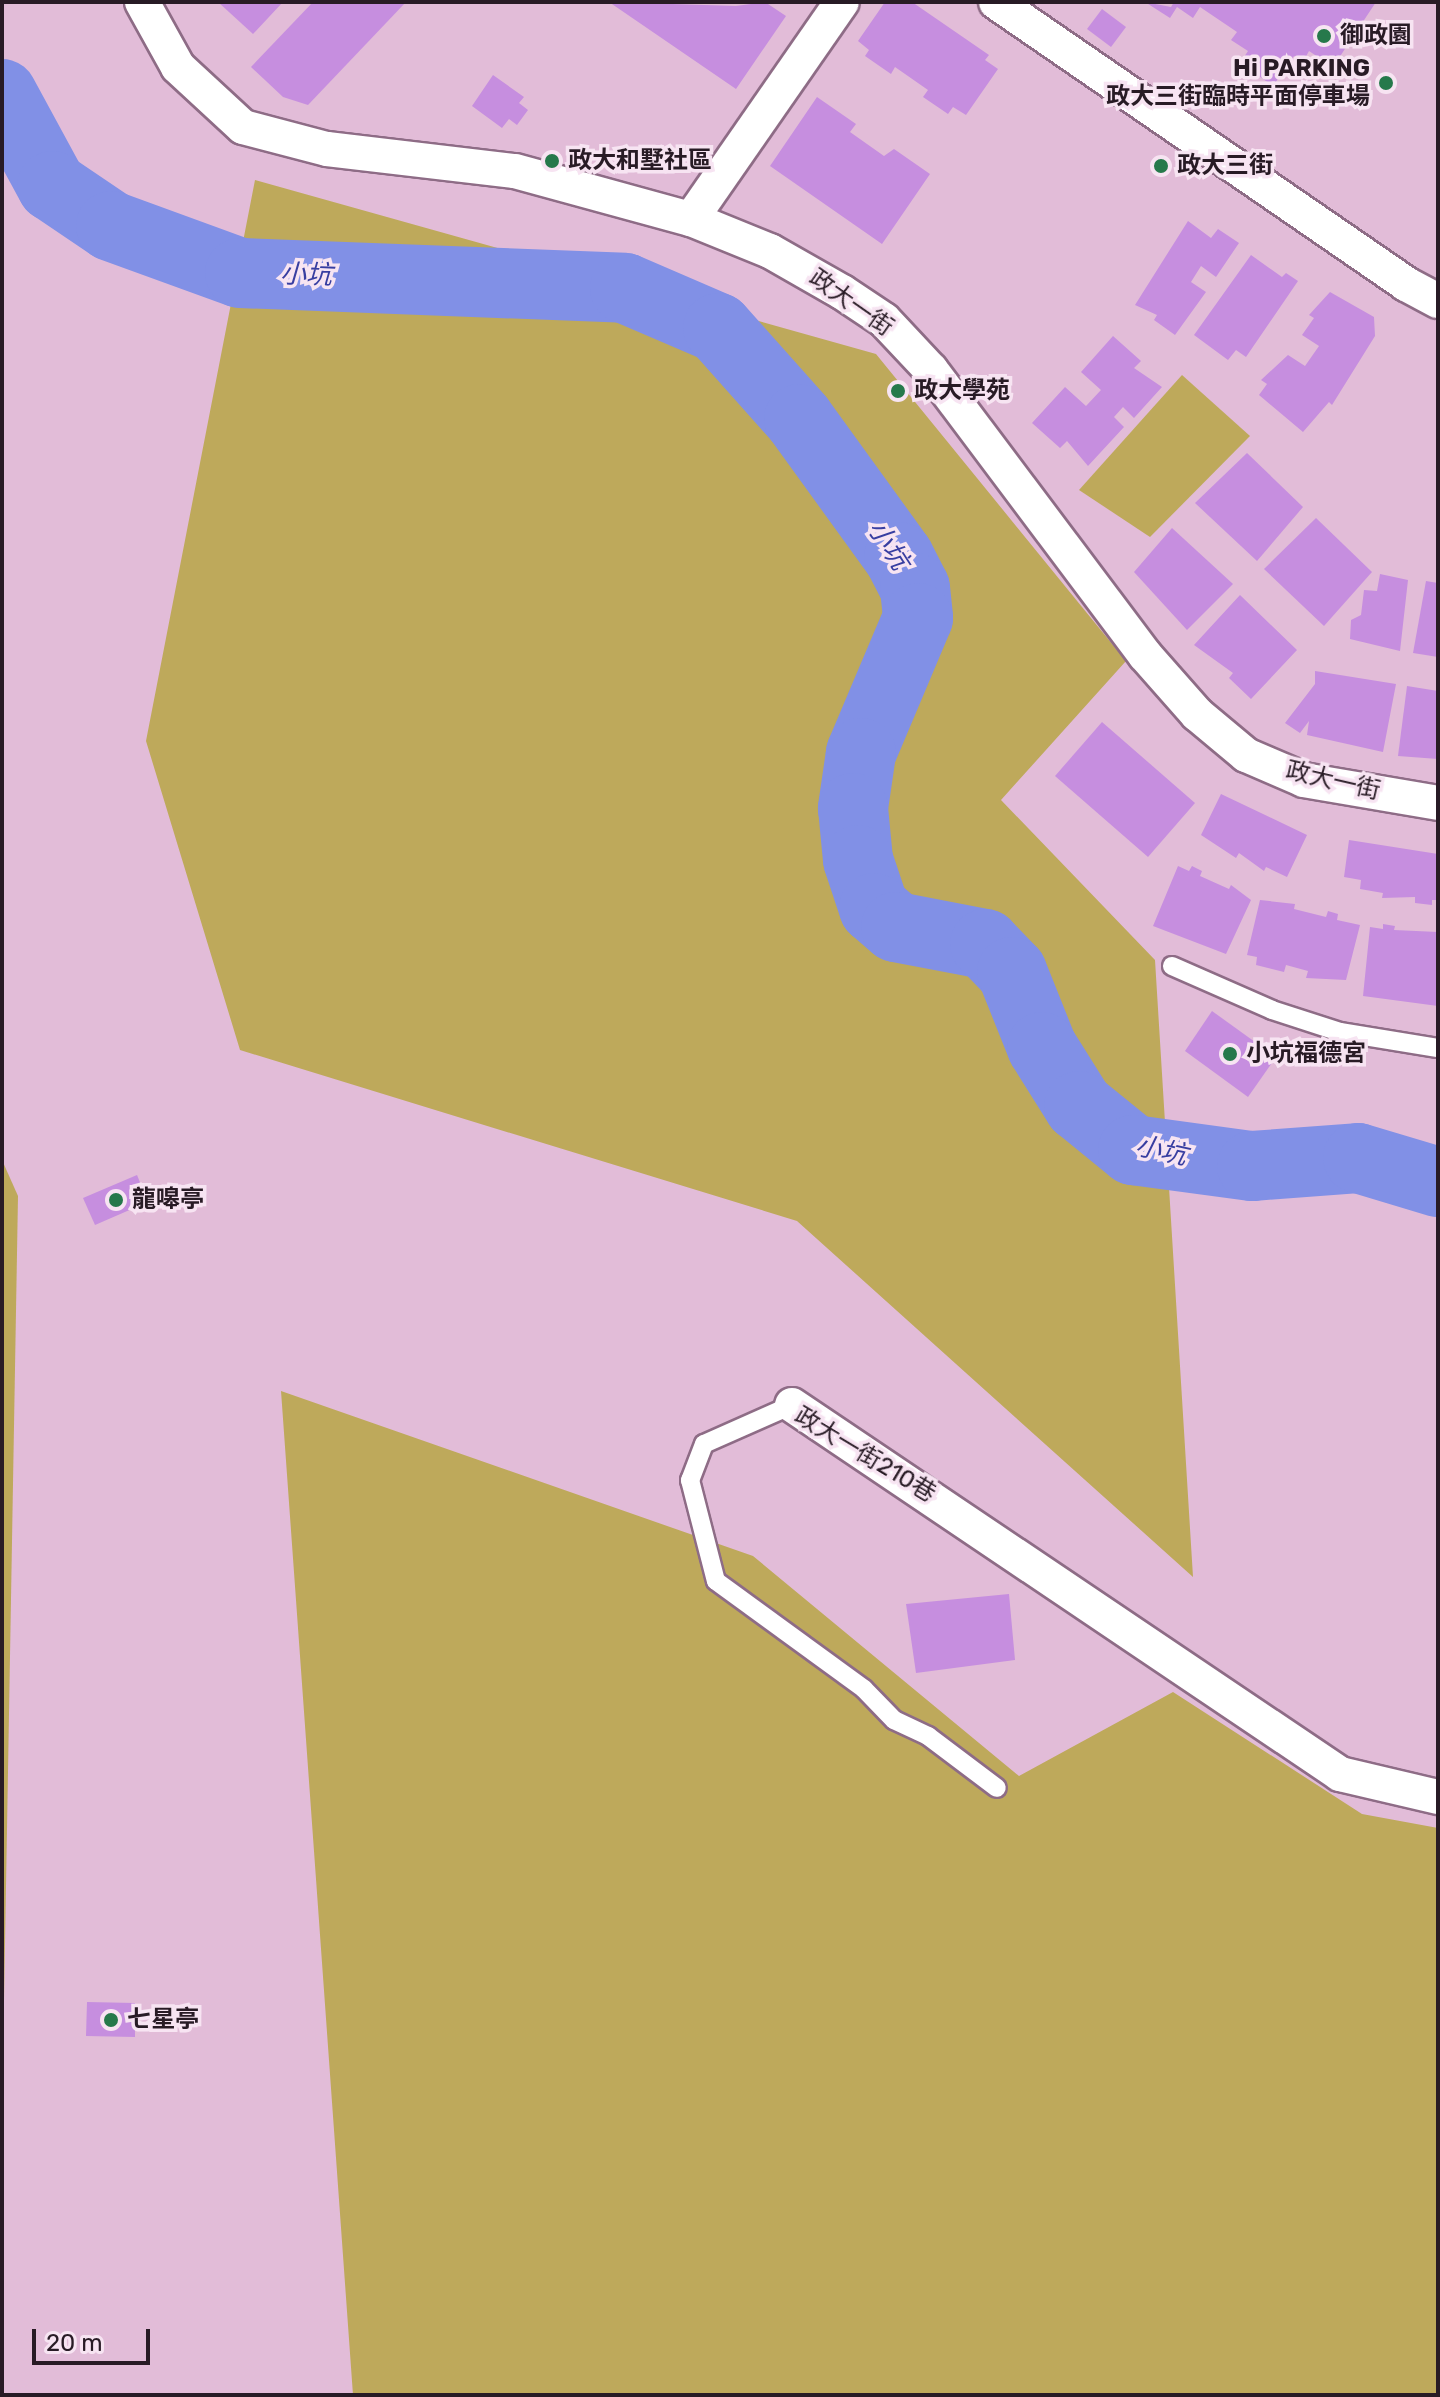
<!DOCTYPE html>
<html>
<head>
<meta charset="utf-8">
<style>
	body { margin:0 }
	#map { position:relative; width:1440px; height:2397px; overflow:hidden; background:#e2bcd8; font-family:Rubik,"Noto Sans TC",sans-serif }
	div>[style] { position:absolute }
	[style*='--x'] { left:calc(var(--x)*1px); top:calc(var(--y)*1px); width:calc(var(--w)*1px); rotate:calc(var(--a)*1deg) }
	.green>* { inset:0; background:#bea95b }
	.river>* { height:70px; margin:-35px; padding:0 35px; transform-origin:35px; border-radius:35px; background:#8190e6 }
	.building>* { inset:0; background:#c68edf }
	.roads { filter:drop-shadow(2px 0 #8e6c86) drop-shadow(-2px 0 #8e6c86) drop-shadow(0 2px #8e6c86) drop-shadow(0 -2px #8e6c86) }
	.service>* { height:18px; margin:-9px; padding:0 9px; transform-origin:9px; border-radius:9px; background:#fff }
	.minor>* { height:34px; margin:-17px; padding:0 17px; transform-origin:17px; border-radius:17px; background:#fff }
	.dots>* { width:22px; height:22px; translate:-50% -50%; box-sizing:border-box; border:4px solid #f7e4f2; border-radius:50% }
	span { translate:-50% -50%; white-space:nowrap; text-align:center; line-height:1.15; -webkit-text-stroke:7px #f7e4f2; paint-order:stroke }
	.poi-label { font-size:24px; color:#281b25; font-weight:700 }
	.left { translate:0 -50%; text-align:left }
	.right { translate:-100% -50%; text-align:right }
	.street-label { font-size:24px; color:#281b25 }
	.water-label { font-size:26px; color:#383ea1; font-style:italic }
	.frame { position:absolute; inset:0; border:4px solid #281b25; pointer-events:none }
	.scale { position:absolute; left:32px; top:2329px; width:118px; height:36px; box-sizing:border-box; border:4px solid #281b25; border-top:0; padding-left:10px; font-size:24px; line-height:28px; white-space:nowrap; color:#281b25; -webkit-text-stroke:6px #f7e4f2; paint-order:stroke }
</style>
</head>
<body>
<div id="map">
	<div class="green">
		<div style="clip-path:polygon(255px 180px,876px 354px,1126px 661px,1001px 800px,1155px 960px,1193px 1577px,797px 1221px,240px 1050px,146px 741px)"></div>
		<div style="clip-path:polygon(1182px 375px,1250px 436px,1150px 537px,1079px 490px)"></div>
		<div style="clip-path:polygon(2px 1160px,18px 1196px,2px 2117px)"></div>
		<div style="clip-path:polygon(281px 1391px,753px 1556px,1019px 1776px,1173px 1692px,1362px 1814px,1438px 1828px,1438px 2395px,353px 2395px)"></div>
	</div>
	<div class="river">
		<div style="--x:2;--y:94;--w:105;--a:61.5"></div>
		<div style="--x:52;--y:186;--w:71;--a:34.1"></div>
		<div style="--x:111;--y:226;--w:137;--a:20"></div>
		<div style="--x:240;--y:273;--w:385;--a:2.2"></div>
		<div style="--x:625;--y:288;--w:101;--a:23.3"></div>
		<div style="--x:718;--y:328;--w:122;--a:48.3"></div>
		<div style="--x:799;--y:419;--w:170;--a:54.1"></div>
		<div style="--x:899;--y:557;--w:35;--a:63"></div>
		<div style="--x:915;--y:588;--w:30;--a:84"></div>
		<div style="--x:918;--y:618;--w:147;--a:112.9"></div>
		<div style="--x:861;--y:753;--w:56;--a:98.3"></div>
		<div style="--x:853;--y:808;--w:52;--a:84.5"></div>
		<div style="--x:858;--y:860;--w:51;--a:71.6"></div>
		<div style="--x:874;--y:908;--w:29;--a:41"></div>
		<div style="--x:896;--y:927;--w:91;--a:10.8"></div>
		<div style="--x:985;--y:944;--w:39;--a:46"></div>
		<div style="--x:1012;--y:972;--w:81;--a:68.2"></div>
		<div style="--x:1042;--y:1047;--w:70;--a:57.9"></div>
		<div style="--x:1079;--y:1106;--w:70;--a:39.2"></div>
		<div style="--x:1133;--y:1150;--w:120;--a:7.7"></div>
		<div style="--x:1252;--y:1166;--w:106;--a:-4.3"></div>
		<div style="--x:1358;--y:1158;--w:84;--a:16.7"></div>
	</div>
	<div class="building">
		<div style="clip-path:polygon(218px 2px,283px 2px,253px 34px)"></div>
		<div style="clip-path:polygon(313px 2px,406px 2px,308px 105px,283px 97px,251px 67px)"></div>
		<div style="clip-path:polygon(609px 2px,736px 6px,765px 2px,786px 16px,736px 89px)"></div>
		<div style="clip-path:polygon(885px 2px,912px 2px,989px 55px,985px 60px,998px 69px,966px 115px,953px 107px,948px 114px,923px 97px,928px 90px,895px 67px,891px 74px,865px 56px,869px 50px,858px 41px)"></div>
		<div style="clip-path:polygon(1145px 2px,1171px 7px,1174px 2px,1376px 2px,1333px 67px,1309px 51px,1303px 62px,1294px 56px,1273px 86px,1240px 63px,1248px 51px,1231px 40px,1237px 32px,1200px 7px,1193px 18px,1177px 7px,1170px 18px)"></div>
		<div style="clip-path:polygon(1102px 9px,1126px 27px,1111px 47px,1087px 29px)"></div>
		<div style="clip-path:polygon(493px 75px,524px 97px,519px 103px,528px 110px,517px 125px,509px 119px,502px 128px,472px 106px)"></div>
		<div style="clip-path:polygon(817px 97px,856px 124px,850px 132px,884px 156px,894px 149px,930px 174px,882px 244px,770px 166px)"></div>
		<div style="clip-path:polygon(1188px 221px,1211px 238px,1218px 229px,1239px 243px,1216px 277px,1201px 266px,1191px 282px,1206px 292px,1175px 335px,1154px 320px,1157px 315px,1135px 305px)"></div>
		<div style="clip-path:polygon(1251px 255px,1282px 277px,1286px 273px,1298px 281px,1246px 357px,1236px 350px,1228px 360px,1194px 335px)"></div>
		<div style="clip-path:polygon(1330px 292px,1374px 317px,1375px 336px,1332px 405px,1329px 402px,1303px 432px,1259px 395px,1267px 384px,1261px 380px,1288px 355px,1305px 366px,1319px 346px,1302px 335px,1314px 318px,1309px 315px)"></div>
		<div style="clip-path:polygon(1113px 336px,1141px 361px,1134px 368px,1162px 387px,1134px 418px,1123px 407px,1114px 417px,1124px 427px,1088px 466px,1067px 441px,1060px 448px,1032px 423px,1065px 387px,1086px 406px,1101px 390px,1081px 372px)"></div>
		<div style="clip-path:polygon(1247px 453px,1303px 507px,1257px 561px,1195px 503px)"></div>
		<div style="clip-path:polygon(1316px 518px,1372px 572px,1324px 626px,1264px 569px)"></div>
		<div style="clip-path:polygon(1172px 528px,1233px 584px,1187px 630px,1134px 572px)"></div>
		<div style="clip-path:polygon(1380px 574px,1408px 580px,1400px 651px,1350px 639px,1351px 620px,1361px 615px,1364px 590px,1377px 591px)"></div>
		<div style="clip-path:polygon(1426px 581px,1438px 583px,1438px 657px,1413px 653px)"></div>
		<div style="clip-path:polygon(1240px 595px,1297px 650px,1251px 699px,1229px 678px,1233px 673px,1194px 645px)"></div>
		<div style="clip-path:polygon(1315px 671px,1396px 684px,1383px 752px,1307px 735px,1309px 721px,1300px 733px,1285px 723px,1315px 684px)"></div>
		<div style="clip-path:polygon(1407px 686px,1438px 691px,1438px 759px,1398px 756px)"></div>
		<div style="clip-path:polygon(1102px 722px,1195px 803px,1148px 857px,1055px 776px)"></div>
		<div style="clip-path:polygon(1221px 794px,1307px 835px,1287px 877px,1266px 867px,1264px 871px,1239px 853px,1236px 858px,1201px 835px)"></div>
		<div style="clip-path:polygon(1349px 840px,1438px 854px,1438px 900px,1432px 900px,1432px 905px,1415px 903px,1415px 897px,1382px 898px,1383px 893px,1360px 889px,1361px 880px,1344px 877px)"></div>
		<div style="clip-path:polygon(1178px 866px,1189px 871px,1192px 866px,1202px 871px,1200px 876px,1229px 889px,1231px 885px,1251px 900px,1226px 954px,1153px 926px)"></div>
		<div style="clip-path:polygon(1260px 900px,1295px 904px,1294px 909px,1326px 917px,1328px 911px,1338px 914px,1337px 920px,1360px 925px,1346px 980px,1306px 978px,1308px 971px,1286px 965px,1284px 972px,1256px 965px,1257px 957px,1247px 955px)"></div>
		<div style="clip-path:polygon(1383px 924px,1395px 926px,1394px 930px,1438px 932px,1438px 1006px,1363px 996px,1370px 927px,1383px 929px)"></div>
		<div style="clip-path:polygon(1212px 1011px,1276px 1057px,1248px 1097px,1185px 1051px)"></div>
		<div style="clip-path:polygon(137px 1175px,148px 1202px,95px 1225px,83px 1198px)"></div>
		<div style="clip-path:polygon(1009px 1594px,1015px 1660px,916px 1673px,906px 1604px)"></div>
		<div style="clip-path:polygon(87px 2002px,135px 2003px,135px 2037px,86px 2036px)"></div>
	</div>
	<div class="roads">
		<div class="service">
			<div style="--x:1172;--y:966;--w:109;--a:23.7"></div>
			<div style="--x:1272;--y:1010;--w:71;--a:17.9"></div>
			<div style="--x:1340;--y:1032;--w:99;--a:9.3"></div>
			<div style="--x:792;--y:1405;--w:96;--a:156.1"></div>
			<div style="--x:704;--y:1444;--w:39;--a:111"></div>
			<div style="--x:690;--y:1480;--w:104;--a:75.6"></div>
			<div style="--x:716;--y:1581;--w:183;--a:36.1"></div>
			<div style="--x:864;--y:1689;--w:43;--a:45.9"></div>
			<div style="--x:894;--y:1720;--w:38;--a:25"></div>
			<div style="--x:928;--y:1736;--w:86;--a:37"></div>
		</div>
		<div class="minor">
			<div style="--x:142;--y:2;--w:74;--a:61"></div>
			<div style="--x:178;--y:67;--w:88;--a:42.7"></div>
			<div style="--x:243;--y:127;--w:87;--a:14.7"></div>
			<div style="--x:327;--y:149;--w:189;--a:6.7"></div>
			<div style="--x:515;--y:171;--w:182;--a:15.3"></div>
			<div style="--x:691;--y:219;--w:85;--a:22.1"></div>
			<div style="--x:770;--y:251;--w:83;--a:29.7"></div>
			<div style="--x:842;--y:292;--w:50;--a:33.7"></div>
			<div style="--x:884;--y:320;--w:69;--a:46.8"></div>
			<div style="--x:931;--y:370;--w:356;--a:53.1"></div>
			<div style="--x:1145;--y:655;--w:79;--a:48.6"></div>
			<div style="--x:1197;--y:714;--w:64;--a:39.9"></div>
			<div style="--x:1246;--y:755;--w:63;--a:23.3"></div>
			<div style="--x:1304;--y:780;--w:136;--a:9.7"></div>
			<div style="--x:996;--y:2;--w:498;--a:34.5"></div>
			<div style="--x:1406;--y:284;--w:36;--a:28"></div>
			<div style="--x:691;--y:219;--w:264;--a:-55.2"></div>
			<div style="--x:792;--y:1405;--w:661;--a:33.95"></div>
			<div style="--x:1340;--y:1774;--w:101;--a:13.2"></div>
		</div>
	</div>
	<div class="dots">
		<div style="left:1324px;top:36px;background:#26794b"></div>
		<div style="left:1386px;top:83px;background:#26794b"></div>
		<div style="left:552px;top:161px;background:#26794b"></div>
		<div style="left:1161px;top:166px;background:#26794b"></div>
		<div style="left:898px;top:391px;background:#26794b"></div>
		<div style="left:1230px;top:1054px;background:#26794b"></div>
		<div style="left:116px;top:1200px;background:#26794b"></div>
		<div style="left:111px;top:2020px;background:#26794b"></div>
	</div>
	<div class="poi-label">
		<span class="left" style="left:1340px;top:36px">御政園</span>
		<span class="right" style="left:1370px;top:83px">Hi PARKING<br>政大三街臨時平面停車場</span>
		<span class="left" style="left:568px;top:161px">政大和墅社區</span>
		<span class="left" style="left:1177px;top:166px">政大三街</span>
		<span class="left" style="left:914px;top:391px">政大學苑</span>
		<span class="left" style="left:1246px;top:1054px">小坑福德宮</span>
		<span class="left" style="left:132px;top:1200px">龍嗥亭</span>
		<span class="left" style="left:127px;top:2020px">七星亭</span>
	</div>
	<div class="street-label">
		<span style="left:851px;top:303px;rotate:35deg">政大一街</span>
		<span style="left:1333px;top:781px;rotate:13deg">政大一街</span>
		<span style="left:865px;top:1455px;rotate:31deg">政大一街210巷</span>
	</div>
	<div class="water-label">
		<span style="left:306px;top:275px;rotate:2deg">小坑</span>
		<span style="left:888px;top:545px;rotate:57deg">小坑</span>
		<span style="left:1161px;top:1151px;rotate:12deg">小坑</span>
	</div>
	<div class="frame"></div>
	<div class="scale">20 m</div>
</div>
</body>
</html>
